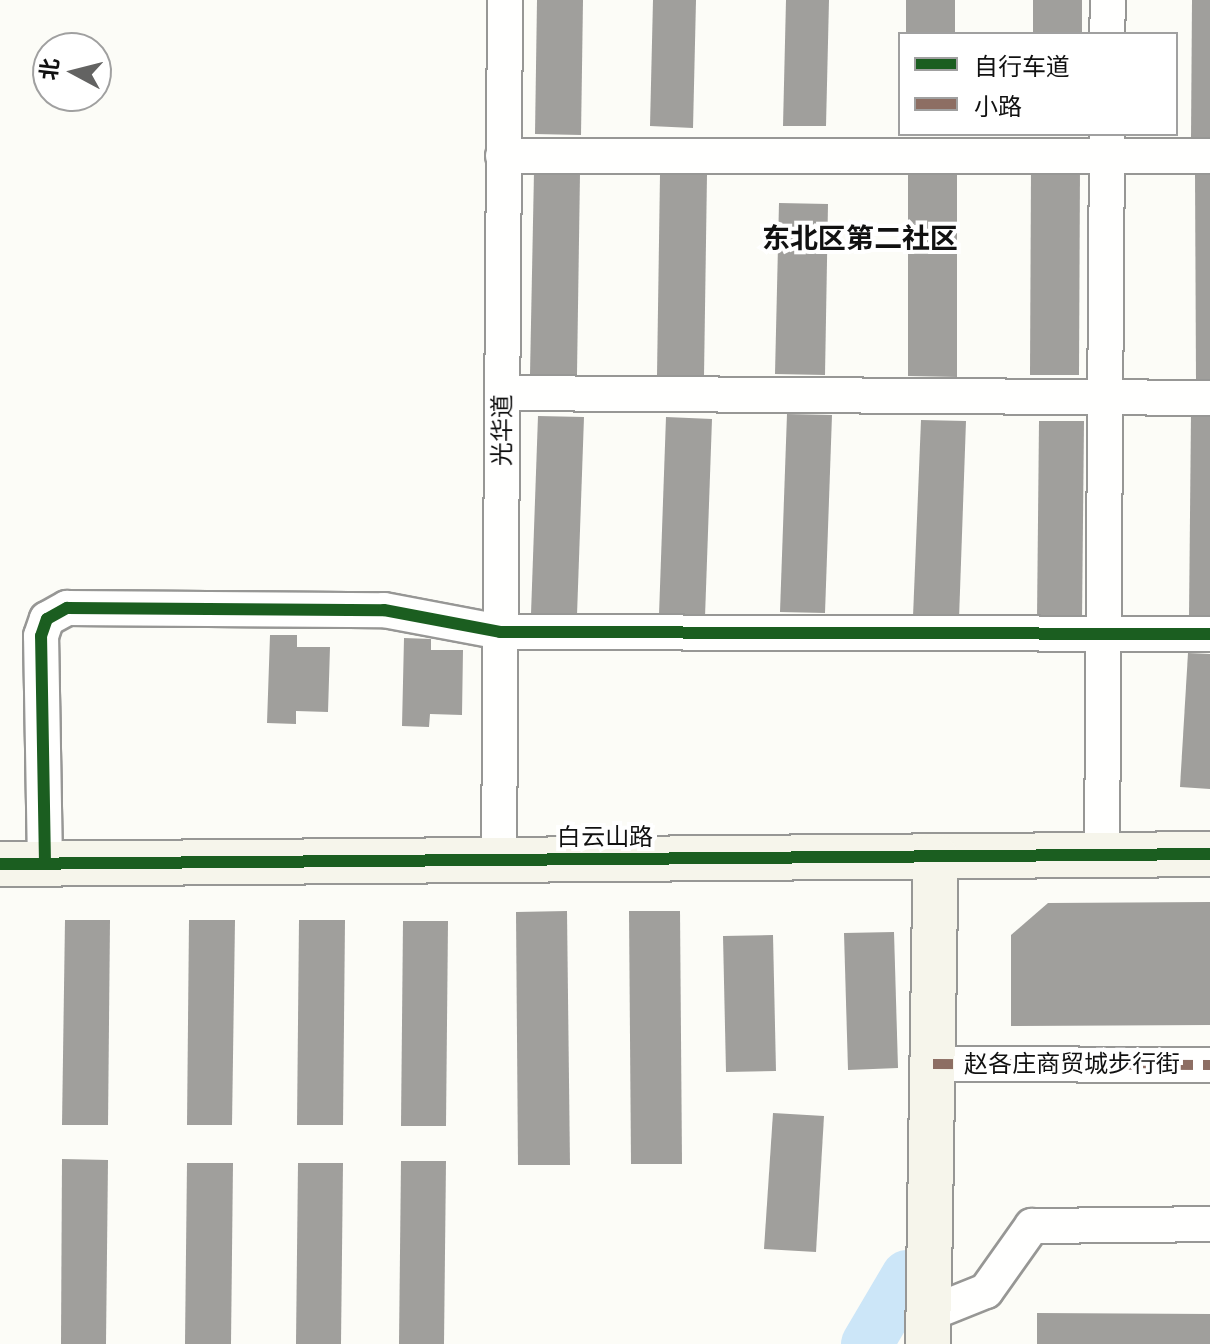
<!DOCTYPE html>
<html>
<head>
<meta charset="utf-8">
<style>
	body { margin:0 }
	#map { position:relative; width:1210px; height:1344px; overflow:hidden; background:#fcfcf7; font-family:"Crimson Pro","Noto Sans SC",serif }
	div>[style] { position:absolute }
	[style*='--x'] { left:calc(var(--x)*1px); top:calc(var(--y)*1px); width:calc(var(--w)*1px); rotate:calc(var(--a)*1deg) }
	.river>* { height:52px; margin:-26px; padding:0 26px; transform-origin:26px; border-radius:26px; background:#cce6f8 }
	.building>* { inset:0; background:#a09f9c }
	.roads { filter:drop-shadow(2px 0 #979795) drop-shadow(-2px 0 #979795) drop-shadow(0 2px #979795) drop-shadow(0 -2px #979795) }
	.street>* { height:34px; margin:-17px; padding:0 17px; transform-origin:17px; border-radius:17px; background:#fffffe }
	.secondary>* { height:44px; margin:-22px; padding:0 22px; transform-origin:22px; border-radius:22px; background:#f6f5eb }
	.quiet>* { height:10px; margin-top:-5px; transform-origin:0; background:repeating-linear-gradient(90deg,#8d6e63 0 20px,transparent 0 30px) }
	.cycleway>* { height:12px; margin:-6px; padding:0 6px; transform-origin:6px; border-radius:6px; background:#1b5e20 }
	span { translate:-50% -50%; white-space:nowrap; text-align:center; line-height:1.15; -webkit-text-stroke:8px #fff; paint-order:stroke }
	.street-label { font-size:24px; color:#111 }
	.quarter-label { font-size:28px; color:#111; font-weight:700 }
	.legend { position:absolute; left:898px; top:32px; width:280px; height:104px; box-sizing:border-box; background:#fff; border:2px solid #a0a0a0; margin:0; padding:10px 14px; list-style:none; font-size:24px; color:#111 }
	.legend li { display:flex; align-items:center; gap:16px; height:40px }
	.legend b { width:40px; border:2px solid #a0a0a0 }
	.north { position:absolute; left:32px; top:32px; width:80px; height:80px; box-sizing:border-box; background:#fff; border:2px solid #a0a0a0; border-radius:50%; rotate:277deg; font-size:22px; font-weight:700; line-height:32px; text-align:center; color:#111 }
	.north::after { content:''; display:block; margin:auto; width:28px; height:36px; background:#636362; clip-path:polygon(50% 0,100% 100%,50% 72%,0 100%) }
</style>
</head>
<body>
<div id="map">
	<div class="river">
		<div style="--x:867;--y:1344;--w:79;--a:-59.5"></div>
	</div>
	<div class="building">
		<div style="clip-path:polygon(537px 0,583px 0,581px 135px,535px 134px)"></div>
		<div style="clip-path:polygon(653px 0,696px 0,693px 128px,650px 126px)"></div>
		<div style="clip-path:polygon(786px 0,829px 0,826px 126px,783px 126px)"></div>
		<div style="clip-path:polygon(906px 0,955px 0,955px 34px,906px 34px)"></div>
		<div style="clip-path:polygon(1033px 0,1082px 0,1082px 34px,1033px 34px)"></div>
		<div style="clip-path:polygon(1192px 0,1210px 0,1210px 138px,1191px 138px)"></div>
		<div style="clip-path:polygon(1031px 168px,1080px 168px,1079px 375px,1030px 375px)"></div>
		<div style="clip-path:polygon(908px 170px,957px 170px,957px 377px,908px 376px)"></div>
		<div style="clip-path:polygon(534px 172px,580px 173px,577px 374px,530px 374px)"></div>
		<div style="clip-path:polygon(1195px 172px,1210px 172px,1210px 379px,1196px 379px)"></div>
		<div style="clip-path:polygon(660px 174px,707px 174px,704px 376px,657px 376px)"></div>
		<div style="clip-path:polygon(779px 203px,828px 204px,825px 375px,775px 374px)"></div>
		<div style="clip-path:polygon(1191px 413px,1210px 414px,1210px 618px,1189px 618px)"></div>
		<div style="clip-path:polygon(787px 414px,832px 415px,825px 613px,780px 612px)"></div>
		<div style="clip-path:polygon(538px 416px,584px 417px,577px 615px,531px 614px)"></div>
		<div style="clip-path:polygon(666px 417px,712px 419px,705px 617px,659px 615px)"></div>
		<div style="clip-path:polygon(921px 420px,966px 421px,959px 619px,913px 617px)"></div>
		<div style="clip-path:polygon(1039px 421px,1084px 421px,1082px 619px,1037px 619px)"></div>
		<div style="clip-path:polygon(270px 635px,297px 635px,297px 647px,330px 647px,328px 712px,296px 711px,296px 724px,267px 723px)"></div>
		<div style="clip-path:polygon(404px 638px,431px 639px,431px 650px,463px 650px,462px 715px,430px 714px,429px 727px,402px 726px)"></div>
		<div style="clip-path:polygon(1188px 653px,1210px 654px,1210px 789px,1180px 787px)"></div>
		<div style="clip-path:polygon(1210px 902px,1210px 1025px,1011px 1026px,1011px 935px,1048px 903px)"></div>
		<div style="clip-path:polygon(567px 911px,570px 1165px,518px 1165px,516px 912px)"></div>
		<div style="clip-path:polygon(629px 911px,680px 911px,682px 1164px,631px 1164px)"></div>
		<div style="clip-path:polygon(65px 920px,110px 920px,108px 1125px,62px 1125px)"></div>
		<div style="clip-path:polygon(189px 920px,235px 920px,232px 1125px,187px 1125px)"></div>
		<div style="clip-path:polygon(299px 920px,345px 920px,343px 1125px,297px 1125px)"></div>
		<div style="clip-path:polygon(403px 921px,448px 921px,446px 1126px,401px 1126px)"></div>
		<div style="clip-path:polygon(894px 932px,898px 1068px,848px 1070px,844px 933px)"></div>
		<div style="clip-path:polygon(773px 935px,776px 1071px,726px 1072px,723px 936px)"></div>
		<div style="clip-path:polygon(773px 1113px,824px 1116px,816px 1252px,764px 1249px)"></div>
		<div style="clip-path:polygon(62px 1159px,108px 1160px,106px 1344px,61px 1344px)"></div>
		<div style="clip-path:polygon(401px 1161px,446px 1161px,444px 1344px,399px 1344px)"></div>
		<div style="clip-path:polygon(187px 1163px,233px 1163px,231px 1344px,185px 1344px)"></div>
		<div style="clip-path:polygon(298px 1163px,343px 1163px,341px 1344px,296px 1344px)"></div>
		<div style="clip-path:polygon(1037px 1313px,1210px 1314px,1210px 1344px,1037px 1344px)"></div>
	</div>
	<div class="roads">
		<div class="street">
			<div style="--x:1107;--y:34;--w:34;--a:-88"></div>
			<div style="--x:503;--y:156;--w:707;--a:0"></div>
			<div style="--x:502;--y:393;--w:708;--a:0.4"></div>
			<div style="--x:1102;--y:854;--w:720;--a:-89.6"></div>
			<div style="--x:499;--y:860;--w:860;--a:-89.6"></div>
			<div style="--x:45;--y:863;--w:227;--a:-91"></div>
			<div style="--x:41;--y:636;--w:18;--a:-71"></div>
			<div style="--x:47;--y:619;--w:23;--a:-29"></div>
			<div style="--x:67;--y:608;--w:317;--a:0.4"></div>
			<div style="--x:384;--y:610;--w:118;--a:10.7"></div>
			<div style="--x:500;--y:632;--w:710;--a:0.16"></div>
			<div style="--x:933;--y:1064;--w:277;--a:0.2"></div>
			<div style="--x:931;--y:1313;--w:59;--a:-21.8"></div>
			<div style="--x:986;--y:1291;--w:80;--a:-54.7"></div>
			<div style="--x:1032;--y:1226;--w:178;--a:-0.6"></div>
		</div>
		<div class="secondary">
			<div style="--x:0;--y:864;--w:1210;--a:-0.47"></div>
			<div style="--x:928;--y:1344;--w:488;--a:-89.1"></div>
		</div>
	</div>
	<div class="quiet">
		<div style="--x:933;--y:1064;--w:277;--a:0.2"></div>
	</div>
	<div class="cycleway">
		<div style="--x:45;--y:863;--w:227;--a:-91"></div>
		<div style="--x:41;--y:636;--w:18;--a:-71"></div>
		<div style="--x:47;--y:619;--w:23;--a:-29"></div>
		<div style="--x:67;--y:608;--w:317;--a:0.4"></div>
		<div style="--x:384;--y:610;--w:118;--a:10.7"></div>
		<div style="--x:500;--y:632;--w:710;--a:0.16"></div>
		<div style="--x:0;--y:864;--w:1210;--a:-0.47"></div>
	</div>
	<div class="street-label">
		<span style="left:502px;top:430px;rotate:-90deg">光华道</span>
		<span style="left:605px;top:837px">白云山路</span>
		<span style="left:1072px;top:1064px">赵各庄商贸城步行街</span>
	</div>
	<div class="quarter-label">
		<span style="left:860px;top:239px">东北区第二社区</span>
	</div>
	<ul class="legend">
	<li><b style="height:10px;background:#1b5e20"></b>自行车道</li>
	<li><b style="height:10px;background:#8d6e63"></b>小路</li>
	</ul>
	<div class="north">北</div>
</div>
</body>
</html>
